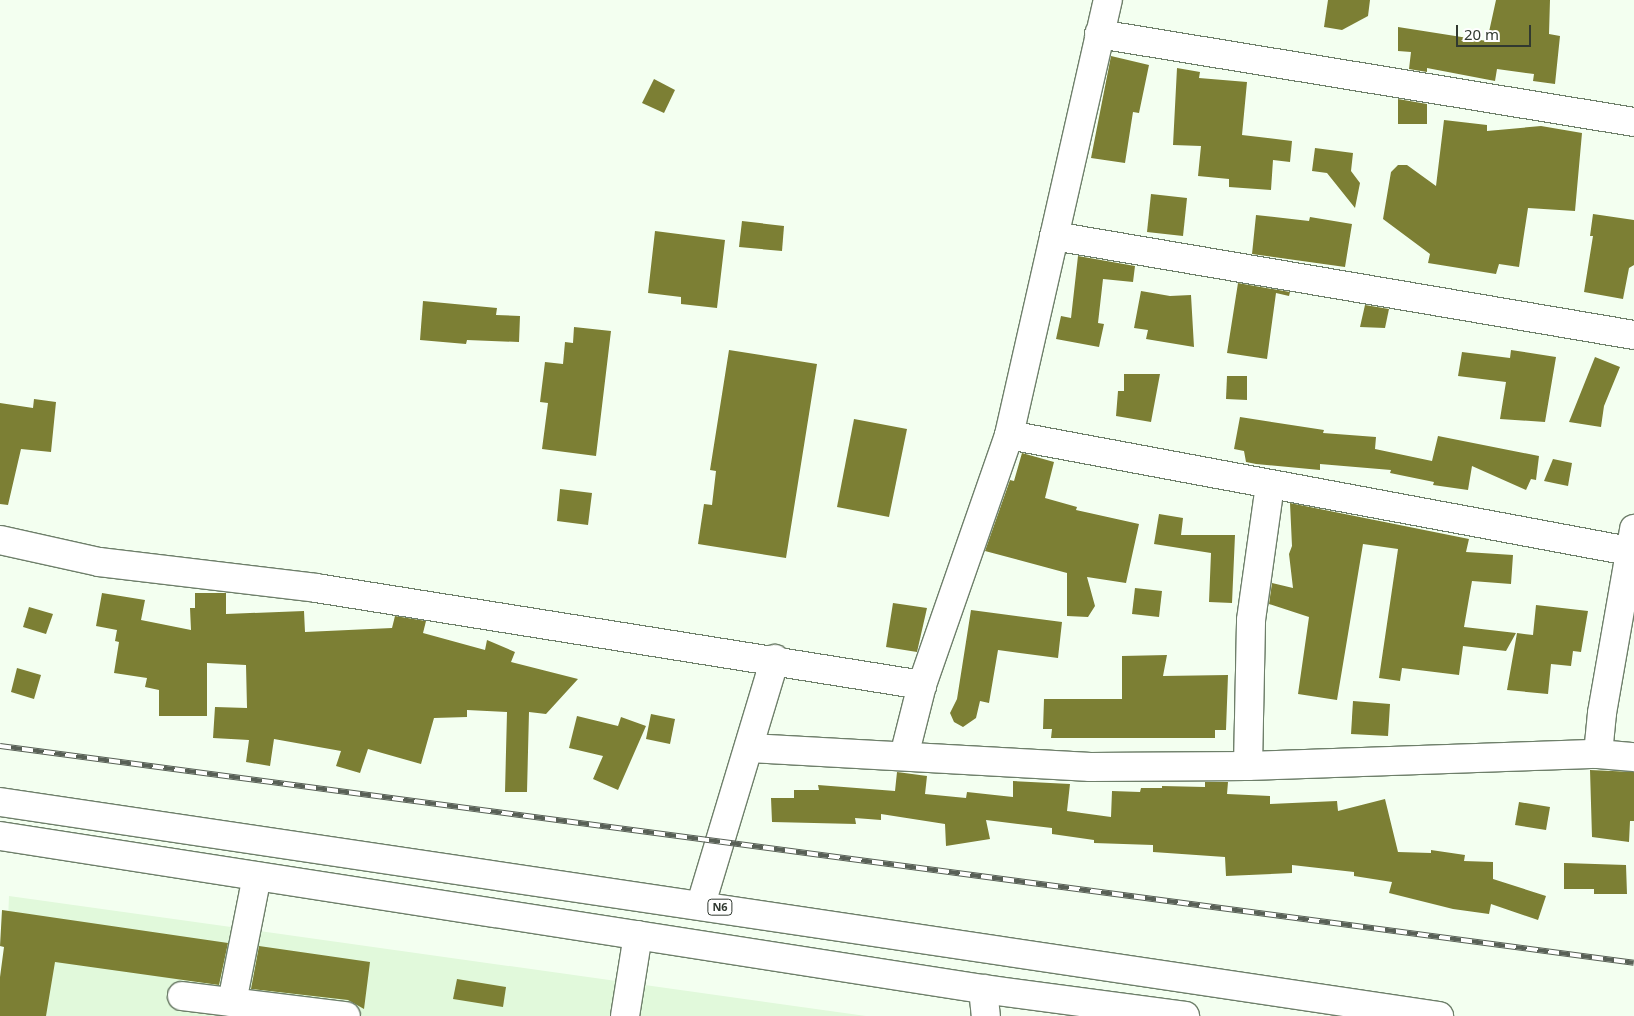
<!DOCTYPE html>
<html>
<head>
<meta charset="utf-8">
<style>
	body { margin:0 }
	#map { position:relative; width:1634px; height:1016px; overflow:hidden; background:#f3fff0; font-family:"Noto Sans",sans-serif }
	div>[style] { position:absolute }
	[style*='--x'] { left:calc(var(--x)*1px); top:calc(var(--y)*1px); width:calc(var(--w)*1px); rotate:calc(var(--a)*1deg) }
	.built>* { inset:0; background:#e1f9db }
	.building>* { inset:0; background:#7c7f34 }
	.roads { filter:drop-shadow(1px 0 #6e7f6a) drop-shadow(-1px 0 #6e7f6a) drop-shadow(0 1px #6e7f6a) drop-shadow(0 -1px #6e7f6a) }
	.minor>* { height:28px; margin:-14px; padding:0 14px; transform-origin:14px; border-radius:14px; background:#fff }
	.highway>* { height:28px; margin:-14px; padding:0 14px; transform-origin:14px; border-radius:14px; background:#fff }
	.rail>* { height:5.5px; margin-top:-2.75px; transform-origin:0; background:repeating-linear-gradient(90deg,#fff 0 11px,#586056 0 22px); box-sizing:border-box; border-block:1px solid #586056 }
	span { translate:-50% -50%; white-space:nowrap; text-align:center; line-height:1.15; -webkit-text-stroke:5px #fff; paint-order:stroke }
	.shield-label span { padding:1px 4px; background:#fff; border:1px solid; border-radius:4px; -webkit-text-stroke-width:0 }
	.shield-label { font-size:11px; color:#313930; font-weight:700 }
	.scale { position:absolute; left:1456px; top:25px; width:75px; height:22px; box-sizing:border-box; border:2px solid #313930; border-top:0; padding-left:6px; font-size:15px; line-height:18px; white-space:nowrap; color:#313930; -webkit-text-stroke:4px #fff; paint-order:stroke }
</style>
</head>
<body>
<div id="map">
	<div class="built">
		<div style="clip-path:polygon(9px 896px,866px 1016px,4px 1016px)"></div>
	</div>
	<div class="building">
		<div style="clip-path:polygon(1328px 0,1370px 0,1368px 16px,1342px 30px,1324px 27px)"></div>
		<div style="clip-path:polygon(1496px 0,1550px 0,1549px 34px,1560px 36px,1555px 84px,1533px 81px,1534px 74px,1497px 69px,1495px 81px,1427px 68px,1427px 72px,1409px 69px,1411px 52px,1398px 51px,1398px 27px,1487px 41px)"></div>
		<div style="clip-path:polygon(1111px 56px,1149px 65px,1139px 113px,1133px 112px,1125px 163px,1091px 158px)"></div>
		<div style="clip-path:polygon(1177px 68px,1200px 72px,1199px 78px,1247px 82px,1242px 135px,1292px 141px,1290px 162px,1273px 160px,1271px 190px,1229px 187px,1229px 179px,1198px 176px,1201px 146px,1173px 145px)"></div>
		<div style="clip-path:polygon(654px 79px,675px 90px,664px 113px,642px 103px)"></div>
		<div style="clip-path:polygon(1398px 99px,1427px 104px,1427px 124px,1398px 124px)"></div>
		<div style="clip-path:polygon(1444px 120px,1487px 125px,1487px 131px,1541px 126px,1582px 133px,1575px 211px,1528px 208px,1519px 267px,1499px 264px,1496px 274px,1428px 263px,1430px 254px,1383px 219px,1391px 172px,1398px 165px,1407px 165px,1436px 186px)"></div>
		<div style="clip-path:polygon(1315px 148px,1353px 153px,1351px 171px,1360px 183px,1355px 208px,1327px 173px,1312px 171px)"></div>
		<div style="clip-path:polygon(1151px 194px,1187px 198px,1183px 236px,1147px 232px)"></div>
		<div style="clip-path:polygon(1593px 214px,1634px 220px,1634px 265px,1629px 268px,1623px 299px,1584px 292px,1593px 236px,1590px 236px)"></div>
		<div style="clip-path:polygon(1256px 215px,1309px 221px,1310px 217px,1352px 224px,1345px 267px,1252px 254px)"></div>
		<div style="clip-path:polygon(742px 221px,784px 226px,782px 251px,739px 247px)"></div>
		<div style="clip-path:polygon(655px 231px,725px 240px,717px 308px,681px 304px,681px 297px,648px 293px)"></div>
		<div style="clip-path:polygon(1078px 256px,1135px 266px,1133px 282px,1103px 279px,1098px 323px,1104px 324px,1099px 347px,1056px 339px,1061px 316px,1071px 318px)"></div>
		<div style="clip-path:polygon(1238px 283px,1290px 292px,1289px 296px,1276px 293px,1267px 359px,1227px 353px)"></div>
		<div style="clip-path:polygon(1141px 291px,1170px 296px,1191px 295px,1194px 347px,1146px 339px,1148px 330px,1134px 328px)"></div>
		<div style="clip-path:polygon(423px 301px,497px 308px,496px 315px,520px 316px,519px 342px,467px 340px,466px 344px,420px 340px)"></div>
		<div style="clip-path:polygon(1365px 305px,1389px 309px,1385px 328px,1360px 327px)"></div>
		<div style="clip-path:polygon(574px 327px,611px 331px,596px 456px,542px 449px,548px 403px,540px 402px,545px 362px,563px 364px,565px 342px,573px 343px)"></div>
		<div style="clip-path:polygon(729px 350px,817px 364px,786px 558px,698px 544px,704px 504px,712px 505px,716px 471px,710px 470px)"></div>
		<div style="clip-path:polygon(1511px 350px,1556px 357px,1545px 422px,1500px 419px,1506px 382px,1458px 376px,1462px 352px,1510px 358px)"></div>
		<div style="clip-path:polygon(1595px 357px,1620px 367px,1604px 406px,1601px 427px,1569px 422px)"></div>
		<div style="clip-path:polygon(1124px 374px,1160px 374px,1151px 422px,1116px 416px,1118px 391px,1124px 391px)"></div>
		<div style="clip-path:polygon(1227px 376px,1247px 376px,1247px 400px,1226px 399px)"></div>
		<div style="clip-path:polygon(34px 399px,56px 402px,51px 452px,21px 449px,8px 505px,0 504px,0 403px,33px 408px)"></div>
		<div style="clip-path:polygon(1240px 417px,1324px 430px,1323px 433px,1376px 437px,1375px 449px,1432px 461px,1438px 436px,1539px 456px,1536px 480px,1531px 479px,1526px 490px,1472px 466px,1468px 490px,1433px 485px,1434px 482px,1390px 473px,1391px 470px,1320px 464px,1320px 470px,1256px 464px,1246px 462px,1244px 451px,1234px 449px)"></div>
		<div style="clip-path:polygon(854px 419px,907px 429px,889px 517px,837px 507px)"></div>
		<div style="clip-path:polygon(1022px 453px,1054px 462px,1045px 498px,1077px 507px,1076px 510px,1139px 524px,1126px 583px,1087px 577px,1095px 606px,1088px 617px,1067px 616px,1067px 573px,985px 551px,1010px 480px,1014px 481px)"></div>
		<div style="clip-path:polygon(1553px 459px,1572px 463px,1568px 486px,1544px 481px)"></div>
		<div style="clip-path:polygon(560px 489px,592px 493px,588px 525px,557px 521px)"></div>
		<div style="clip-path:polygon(1290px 503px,1469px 539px,1466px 552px,1513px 555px,1511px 584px,1472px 581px,1464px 627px,1516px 633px,1506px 651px,1463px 646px,1459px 675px,1402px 668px,1400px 681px,1379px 678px,1398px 549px,1363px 544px,1337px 700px,1298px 694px,1309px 617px,1269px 604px,1272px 583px,1293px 588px,1289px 554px,1292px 546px)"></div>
		<div style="clip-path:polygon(1159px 514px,1183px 518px,1181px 535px,1235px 535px,1232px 603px,1209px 602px,1211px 553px,1154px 544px)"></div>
		<div style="clip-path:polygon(1135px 588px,1162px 591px,1159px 617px,1132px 614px)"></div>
		<div style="clip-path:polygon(102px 593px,145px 600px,141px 620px,191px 630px,190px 608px,195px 608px,195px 593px,226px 593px,226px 614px,304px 611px,305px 632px,392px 628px,395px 616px,426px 621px,423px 633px,485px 650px,487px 640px,515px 652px,511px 662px,578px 679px,546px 714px,529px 712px,527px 792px,505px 792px,507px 712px,467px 710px,467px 717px,434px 718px,421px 764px,368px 749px,360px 773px,336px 766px,341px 751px,274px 739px,270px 766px,246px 762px,249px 740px,213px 738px,215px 707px,247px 708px,246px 665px,207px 663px,207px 716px,159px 716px,159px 690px,145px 687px,147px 678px,114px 673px,119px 642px,115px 641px,117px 630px,96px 626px)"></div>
		<div style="clip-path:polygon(893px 603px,927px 608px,917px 652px,886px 647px)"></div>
		<div style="clip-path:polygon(1536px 605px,1588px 611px,1581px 652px,1573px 651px,1571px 666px,1551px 664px,1548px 694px,1507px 690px,1517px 633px,1533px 635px)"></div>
		<div style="clip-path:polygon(29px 607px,53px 614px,46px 634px,23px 627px)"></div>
		<div style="clip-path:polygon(971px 610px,1062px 622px,1058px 658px,998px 650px,989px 703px,980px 701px,976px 718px,963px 727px,954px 722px,950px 713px,957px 699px)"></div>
		<div style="clip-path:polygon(1167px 655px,1163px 676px,1228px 675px,1226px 730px,1215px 730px,1215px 738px,1051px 738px,1052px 729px,1043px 729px,1044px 699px,1122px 699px,1122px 656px)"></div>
		<div style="clip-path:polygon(17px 668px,41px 675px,34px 699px,11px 692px)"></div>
		<div style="clip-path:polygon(1353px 701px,1390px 704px,1388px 736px,1351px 734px)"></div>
		<div style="clip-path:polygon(651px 714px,675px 719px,670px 744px,646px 739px)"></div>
		<div style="clip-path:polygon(577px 716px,618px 726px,621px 717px,646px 726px,618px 790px,593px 779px,603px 756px,569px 748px)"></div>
		<div style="clip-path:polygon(1590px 770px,1634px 772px,1634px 821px,1630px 821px,1629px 842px,1592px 837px)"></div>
		<div style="clip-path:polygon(897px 772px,927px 776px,925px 794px,966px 798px,967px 792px,1013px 797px,1013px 781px,1070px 784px,1067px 811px,1111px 817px,1112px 791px,1140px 792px,1141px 788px,1162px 788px,1162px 786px,1205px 787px,1205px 782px,1228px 782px,1227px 794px,1270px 796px,1270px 804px,1337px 801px,1338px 811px,1385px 799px,1398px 852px,1431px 853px,1431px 850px,1465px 855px,1464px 861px,1493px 862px,1493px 879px,1546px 896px,1538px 920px,1491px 904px,1489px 914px,1453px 909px,1389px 893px,1392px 882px,1354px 876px,1354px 872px,1292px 865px,1292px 873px,1226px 876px,1225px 857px,1153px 852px,1153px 845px,1094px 843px,1094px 840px,1052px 834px,1052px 828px,986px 820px,990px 839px,946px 846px,945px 824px,881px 814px,881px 820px,855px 818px,856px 824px,772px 822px,771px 798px,794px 798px,794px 790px,819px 790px,818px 785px,895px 791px)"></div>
		<div style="clip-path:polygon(1519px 802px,1550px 807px,1546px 830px,1515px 825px)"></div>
		<div style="clip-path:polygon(1564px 863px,1626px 865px,1627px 894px,1594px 894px,1594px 889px,1564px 889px)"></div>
		<div style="clip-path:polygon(2px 910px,228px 943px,219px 985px,55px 962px,46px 1016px,0 1016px,0 977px,4px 947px,0 946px)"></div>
		<div style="clip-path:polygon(259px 946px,370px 962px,364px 1009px,348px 1000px,251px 989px)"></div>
		<div style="clip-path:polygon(457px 979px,506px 987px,503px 1007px,453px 999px)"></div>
	</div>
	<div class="roads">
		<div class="minor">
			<div style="--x:1099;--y:34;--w:542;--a:9.34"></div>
			<div style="--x:1054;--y:236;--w:588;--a:9.69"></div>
			<div style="--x:1009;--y:435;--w:631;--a:10.6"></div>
			<div style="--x:0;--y:540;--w:101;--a:12.5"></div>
			<div style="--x:99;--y:562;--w:219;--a:6.8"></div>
			<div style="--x:316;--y:588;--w:614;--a:9.09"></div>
			<div style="--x:750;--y:748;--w:341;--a:3.2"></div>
			<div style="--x:1090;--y:767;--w:158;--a:-0.4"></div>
			<div style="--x:1248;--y:766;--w:350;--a:-2"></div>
			<div style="--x:1598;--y:754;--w:36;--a:5"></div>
			<div style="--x:1598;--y:754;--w:41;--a:-84.4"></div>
			<div style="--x:1602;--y:713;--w:187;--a:-80.1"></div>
			<div style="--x:904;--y:756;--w:73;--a:-75.8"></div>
			<div style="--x:922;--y:685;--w:265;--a:-70.8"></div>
			<div style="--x:1009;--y:435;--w:446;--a:-77.2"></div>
			<div style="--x:1248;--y:766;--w:146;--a:-88.8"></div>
			<div style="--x:1251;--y:620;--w:137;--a:-82"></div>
			<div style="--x:701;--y:904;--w:256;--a:-73.2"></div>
			<div style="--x:983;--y:989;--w:27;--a:84"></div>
			<div style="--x:182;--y:996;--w:165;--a:7"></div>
			<div style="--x:232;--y:1002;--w:128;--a:-78.8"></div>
			<div style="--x:625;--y:1016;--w:82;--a:-80.9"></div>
		</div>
		<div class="highway">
			<div style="--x:0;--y:802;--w:1455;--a:8.46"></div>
			<div style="--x:0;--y:836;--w:995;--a:8.85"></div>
			<div style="--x:983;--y:989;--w:204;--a:7.6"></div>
		</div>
	</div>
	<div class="rail">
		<div style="--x:0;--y:746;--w:1648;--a:7.56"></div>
	</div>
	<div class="shield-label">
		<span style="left:720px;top:907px">N6</span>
	</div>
	<div class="scale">20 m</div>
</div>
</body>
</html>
